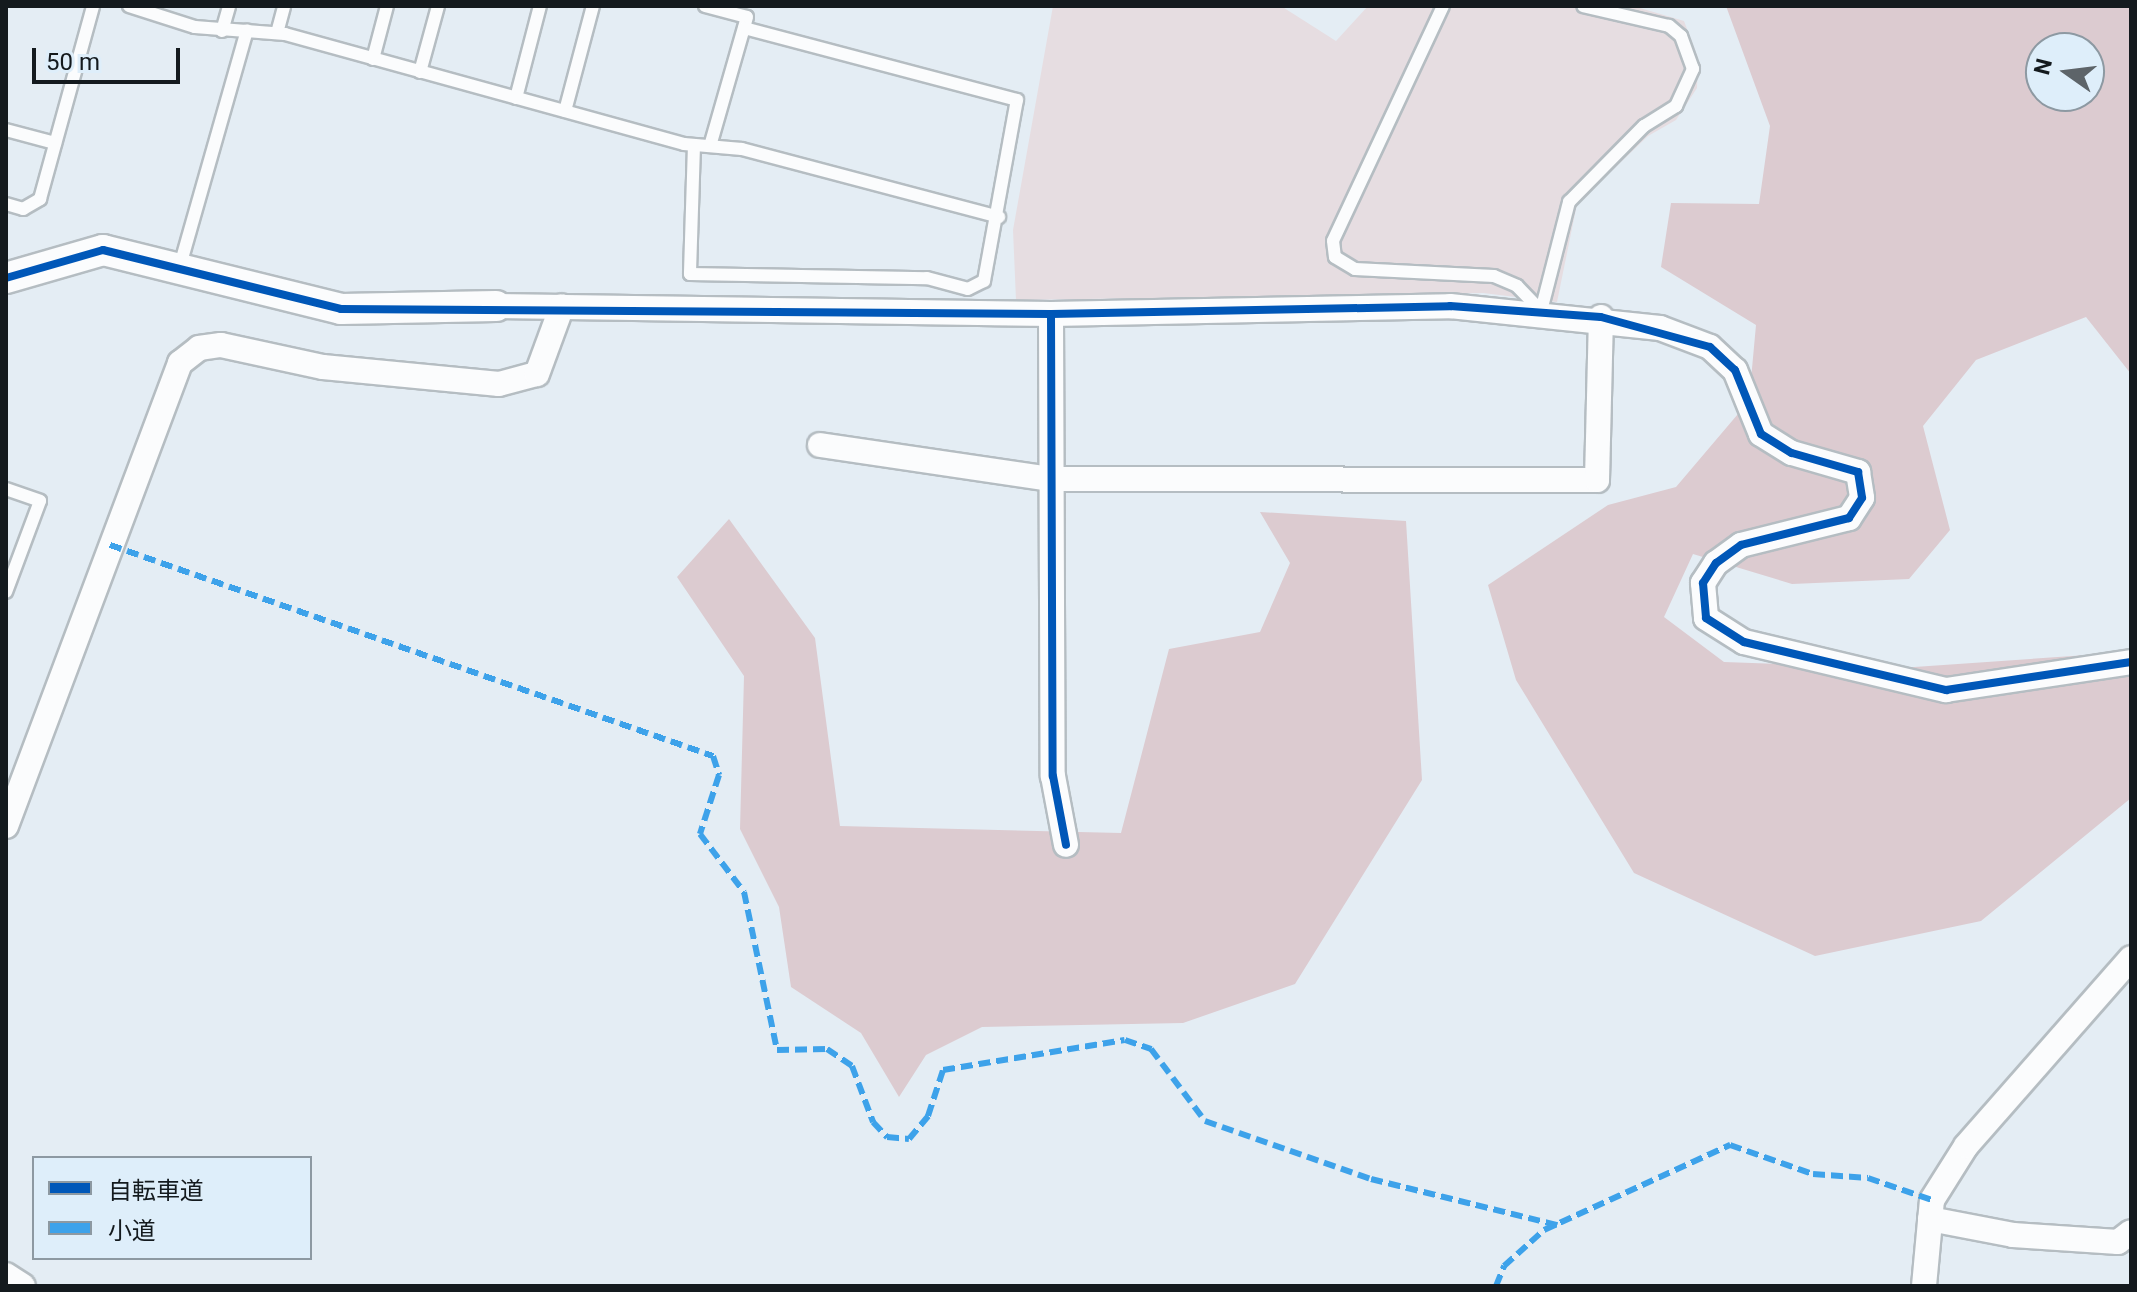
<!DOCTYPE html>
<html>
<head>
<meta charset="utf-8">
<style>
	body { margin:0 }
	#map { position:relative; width:2137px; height:1292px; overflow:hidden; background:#e4edf4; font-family:Roboto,"Noto Sans JP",sans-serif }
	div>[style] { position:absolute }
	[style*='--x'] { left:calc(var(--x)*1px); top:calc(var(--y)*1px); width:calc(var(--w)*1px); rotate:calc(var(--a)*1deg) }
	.green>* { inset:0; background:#e6dde1 }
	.forest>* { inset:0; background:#dccbd0 }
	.roads { filter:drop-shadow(2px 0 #b5bdc2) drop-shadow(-2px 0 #b5bdc2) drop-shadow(0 2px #b5bdc2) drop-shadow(0 -2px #b5bdc2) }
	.service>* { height:12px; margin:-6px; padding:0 6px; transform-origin:6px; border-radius:6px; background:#fbfcfd }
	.minor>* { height:24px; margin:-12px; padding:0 12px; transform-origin:12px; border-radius:12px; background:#fbfcfd }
	.tertiary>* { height:30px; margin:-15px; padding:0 15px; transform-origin:15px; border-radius:15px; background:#fbfcfd }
	.quiet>* { height:6px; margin-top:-3px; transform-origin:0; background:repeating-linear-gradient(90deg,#3da2ea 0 12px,transparent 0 18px) }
	.cycleway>* { height:8px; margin:-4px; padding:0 4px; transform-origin:4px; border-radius:4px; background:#0057b8 }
	span { translate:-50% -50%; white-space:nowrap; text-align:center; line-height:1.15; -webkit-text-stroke:6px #deeefa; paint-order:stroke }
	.frame { position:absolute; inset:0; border:8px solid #141a1e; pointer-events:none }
	.legend { position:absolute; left:32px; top:1156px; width:280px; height:104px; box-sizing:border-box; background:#deeefa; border:2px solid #8d99a2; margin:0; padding:10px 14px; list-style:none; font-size:24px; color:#141a1e }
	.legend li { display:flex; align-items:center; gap:16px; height:40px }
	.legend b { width:40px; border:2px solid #8d99a2 }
	.north { position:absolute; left:2025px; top:32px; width:80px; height:80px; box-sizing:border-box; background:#deeefa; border:2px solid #8d99a2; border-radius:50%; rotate:284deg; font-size:22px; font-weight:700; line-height:32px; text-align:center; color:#141a1e }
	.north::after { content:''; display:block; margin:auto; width:28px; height:36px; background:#5d6469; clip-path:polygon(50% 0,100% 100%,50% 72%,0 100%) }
	.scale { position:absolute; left:32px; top:48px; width:148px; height:36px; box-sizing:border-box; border:4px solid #141a1e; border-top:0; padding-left:10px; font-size:24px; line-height:28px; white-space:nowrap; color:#141a1e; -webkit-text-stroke:6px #deeefa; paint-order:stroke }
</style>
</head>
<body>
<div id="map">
	<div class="green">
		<div style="clip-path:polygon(1053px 6px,1281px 6px,1336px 41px,1368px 6px,1633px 6px,1684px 21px,1698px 58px,1697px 88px,1676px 120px,1648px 136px,1577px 204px,1557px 302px,1483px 293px,1016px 300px,1013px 230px)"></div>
	</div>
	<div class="forest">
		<div style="clip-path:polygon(evenodd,1726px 6px,2131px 6px,2131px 374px,2086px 317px,1976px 360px,1923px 426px,1950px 530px,1909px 579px,1792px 584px,1693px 554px,1664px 617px,1724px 662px,1900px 668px,2131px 652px,2131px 798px,1981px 921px,1815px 956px,1634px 873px,1516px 680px,1488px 585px,1608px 505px,1676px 487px,1749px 401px,1756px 325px,1661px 267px,1671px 203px,1759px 204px,1770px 126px,1726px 6px,2041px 48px,2089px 48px,2089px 96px,2041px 96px,2041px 48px)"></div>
		<div style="clip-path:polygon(1260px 512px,1406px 521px,1422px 780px,1295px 984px,1183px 1023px,982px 1027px,926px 1055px,899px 1097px,861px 1033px,791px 987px,779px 907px,740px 829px,744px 676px,677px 577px,729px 519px,815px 638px,840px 826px,1121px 833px,1169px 649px,1260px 632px,1290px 563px)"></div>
	</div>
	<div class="roads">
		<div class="service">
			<div style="--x:129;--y:6;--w:69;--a:17.7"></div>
			<div style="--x:195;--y:27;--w:90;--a:4.4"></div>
			<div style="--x:285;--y:34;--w:414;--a:15.4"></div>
			<div style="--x:684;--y:144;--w:58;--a:4.9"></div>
			<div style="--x:742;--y:149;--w:266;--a:14.8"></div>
			<div style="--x:705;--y:6;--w:43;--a:14.7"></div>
			<div style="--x:747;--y:17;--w:134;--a:106"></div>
			<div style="--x:1443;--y:6;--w:259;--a:115.1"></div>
			<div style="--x:1333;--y:241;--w:16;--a:83"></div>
			<div style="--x:1335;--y:257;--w:23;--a:31"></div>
			<div style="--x:1355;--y:269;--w:139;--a:2.9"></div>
			<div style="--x:1494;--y:276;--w:25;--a:23"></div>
			<div style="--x:1517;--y:286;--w:35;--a:46"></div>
			<div style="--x:222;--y:31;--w:26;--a:-74"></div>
			<div style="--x:277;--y:33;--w:28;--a:-75"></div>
			<div style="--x:373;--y:59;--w:55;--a:-75.2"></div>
			<div style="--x:420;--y:72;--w:68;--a:-74.7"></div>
			<div style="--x:516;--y:98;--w:95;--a:-75.4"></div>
			<div style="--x:565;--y:111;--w:109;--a:-75.1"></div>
			<div style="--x:6;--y:130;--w:51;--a:14.9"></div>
			<div style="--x:694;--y:145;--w:129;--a:91.8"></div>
			<div style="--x:690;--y:274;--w:237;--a:1"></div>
			<div style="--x:927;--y:278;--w:42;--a:15"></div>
			<div style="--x:968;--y:289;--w:18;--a:-27"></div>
			<div style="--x:984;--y:281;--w:184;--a:-79.7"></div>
			<div style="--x:1017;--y:100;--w:282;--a:-165.2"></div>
			<div style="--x:6;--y:204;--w:18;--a:16"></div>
			<div style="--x:23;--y:209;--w:20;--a:-30"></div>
			<div style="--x:40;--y:199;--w:200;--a:-74.6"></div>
			<div style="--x:179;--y:269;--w:248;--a:-74.1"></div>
			<div style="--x:1541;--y:311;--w:113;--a:-75.6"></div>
			<div style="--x:1569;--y:202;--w:107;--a:-45.4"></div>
			<div style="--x:1644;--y:126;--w:38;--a:-32"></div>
			<div style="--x:1676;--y:106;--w:41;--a:-65.3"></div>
			<div style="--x:1693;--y:69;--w:35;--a:-110"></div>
			<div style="--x:1681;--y:36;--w:16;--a:-140"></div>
			<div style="--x:1669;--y:26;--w:88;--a:-166.9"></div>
			<div style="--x:6;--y:489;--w:36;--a:19"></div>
			<div style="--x:40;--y:501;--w:97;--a:110.5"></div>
		</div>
		<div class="minor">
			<div style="--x:496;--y:306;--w:555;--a:0.83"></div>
			<div style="--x:1051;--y:314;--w:399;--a:-1.1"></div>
			<div style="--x:1450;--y:306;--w:211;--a:6"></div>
			<div style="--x:1660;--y:328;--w:53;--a:20.8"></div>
			<div style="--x:1710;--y:347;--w:34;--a:43"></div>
			<div style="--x:1735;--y:370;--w:69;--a:67.9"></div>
			<div style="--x:1761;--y:434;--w:36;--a:32"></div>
			<div style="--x:1792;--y:453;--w:69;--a:16.1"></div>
			<div style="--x:1858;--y:472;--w:26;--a:81"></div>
			<div style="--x:1862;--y:498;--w:24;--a:123"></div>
			<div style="--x:1849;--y:518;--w:111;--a:166"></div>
			<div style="--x:1741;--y:545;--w:31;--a:144"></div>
			<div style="--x:1716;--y:563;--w:24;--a:123"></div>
			<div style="--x:1703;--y:583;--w:35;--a:85"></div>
			<div style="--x:1706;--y:618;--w:45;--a:32.3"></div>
			<div style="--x:1744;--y:642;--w:208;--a:13.4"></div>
			<div style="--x:1946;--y:690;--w:187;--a:-8.6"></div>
			<div style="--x:1051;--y:314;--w:462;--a:89.8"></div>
			<div style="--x:1053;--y:776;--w:70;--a:79.3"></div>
			<div style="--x:820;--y:445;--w:232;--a:8.4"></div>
			<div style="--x:1050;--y:479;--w:547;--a:0.1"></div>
			<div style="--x:1597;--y:480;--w:163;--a:-88.6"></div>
			<div style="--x:6;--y:826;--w:495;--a:-69.4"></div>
			<div style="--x:180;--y:363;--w:24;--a:-38"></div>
			<div style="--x:199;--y:348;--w:22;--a:-8"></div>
			<div style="--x:221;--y:345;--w:104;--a:12.2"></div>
			<div style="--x:323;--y:367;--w:177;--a:5.5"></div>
			<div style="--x:499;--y:384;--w:39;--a:-15"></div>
			<div style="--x:537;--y:374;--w:72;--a:-69.8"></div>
			<div style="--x:1930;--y:1219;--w:85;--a:10.9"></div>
			<div style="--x:2013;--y:1235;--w:105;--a:3.8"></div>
			<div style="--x:2118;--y:1242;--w:16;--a:-38"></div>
			<div style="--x:6;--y:1275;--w:20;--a:33"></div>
			<div style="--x:1924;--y:1286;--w:86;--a:-84.7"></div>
			<div style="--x:1932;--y:1200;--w:64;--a:-57.8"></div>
			<div style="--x:1966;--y:1146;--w:250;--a:-48.7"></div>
		</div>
		<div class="tertiary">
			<div style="--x:6;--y:278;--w:101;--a:-16.1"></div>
			<div style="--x:103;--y:250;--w:245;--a:13.9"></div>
			<div style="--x:341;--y:309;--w:155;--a:-1.1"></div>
		</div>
	</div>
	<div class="quiet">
		<div style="--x:110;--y:545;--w:639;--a:19.29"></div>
		<div style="--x:713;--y:756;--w:20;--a:72"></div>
		<div style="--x:719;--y:775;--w:62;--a:107.9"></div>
		<div style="--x:700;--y:834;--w:73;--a:52.8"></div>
		<div style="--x:744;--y:892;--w:161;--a:78.2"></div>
		<div style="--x:777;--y:1050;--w:50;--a:-1.1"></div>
		<div style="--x:827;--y:1049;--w:30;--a:34"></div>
		<div style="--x:852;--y:1066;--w:60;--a:69.4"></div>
		<div style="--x:873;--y:1122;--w:21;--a:47"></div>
		<div style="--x:887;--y:1137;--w:22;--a:5"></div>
		<div style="--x:909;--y:1139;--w:30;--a:-50"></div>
		<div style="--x:928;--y:1116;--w:48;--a:-71.9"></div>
		<div style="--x:943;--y:1070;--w:184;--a:-9.4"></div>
		<div style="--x:1125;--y:1040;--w:28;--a:19"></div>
		<div style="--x:1151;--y:1049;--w:90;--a:53.1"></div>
		<div style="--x:1205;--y:1121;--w:176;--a:19.3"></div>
		<div style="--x:1371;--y:1179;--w:192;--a:13.9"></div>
		<div style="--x:1496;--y:1286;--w:22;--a:-68"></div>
		<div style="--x:1504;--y:1266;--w:54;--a:-42"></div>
		<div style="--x:1544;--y:1230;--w:205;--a:-24.6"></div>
		<div style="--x:1730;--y:1145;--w:88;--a:19.3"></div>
		<div style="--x:1813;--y:1174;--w:55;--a:4.2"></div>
		<div style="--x:1868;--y:1178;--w:68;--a:19"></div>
	</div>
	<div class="cycleway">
		<div style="--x:6;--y:278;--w:101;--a:-16.1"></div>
		<div style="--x:103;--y:250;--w:245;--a:13.9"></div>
		<div style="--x:341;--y:309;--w:710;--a:0.4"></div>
		<div style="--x:1051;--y:314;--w:399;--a:-1.1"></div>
		<div style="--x:1450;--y:306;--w:151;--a:4.2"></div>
		<div style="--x:1601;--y:317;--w:113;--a:15.4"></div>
		<div style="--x:1710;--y:347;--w:34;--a:43"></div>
		<div style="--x:1735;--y:370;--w:69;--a:67.9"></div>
		<div style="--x:1761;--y:434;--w:36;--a:32"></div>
		<div style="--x:1792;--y:453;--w:69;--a:16.1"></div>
		<div style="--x:1858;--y:472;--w:26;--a:81"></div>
		<div style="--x:1862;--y:498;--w:24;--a:123"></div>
		<div style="--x:1849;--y:518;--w:111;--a:166"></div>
		<div style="--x:1741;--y:545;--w:31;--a:144"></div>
		<div style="--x:1716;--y:563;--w:24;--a:123"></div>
		<div style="--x:1703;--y:583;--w:35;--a:85"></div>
		<div style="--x:1706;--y:618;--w:45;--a:32.3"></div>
		<div style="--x:1744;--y:642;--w:208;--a:13.4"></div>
		<div style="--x:1946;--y:690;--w:187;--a:-8.6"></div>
		<div style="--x:1051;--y:314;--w:462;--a:89.8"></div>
		<div style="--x:1053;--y:776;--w:70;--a:79.3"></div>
	</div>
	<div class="frame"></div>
	<ul class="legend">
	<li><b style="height:10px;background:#0057b8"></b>自転車道</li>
	<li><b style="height:10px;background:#3da2ea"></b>小道</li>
	</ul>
	<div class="north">N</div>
	<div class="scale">50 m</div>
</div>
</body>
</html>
